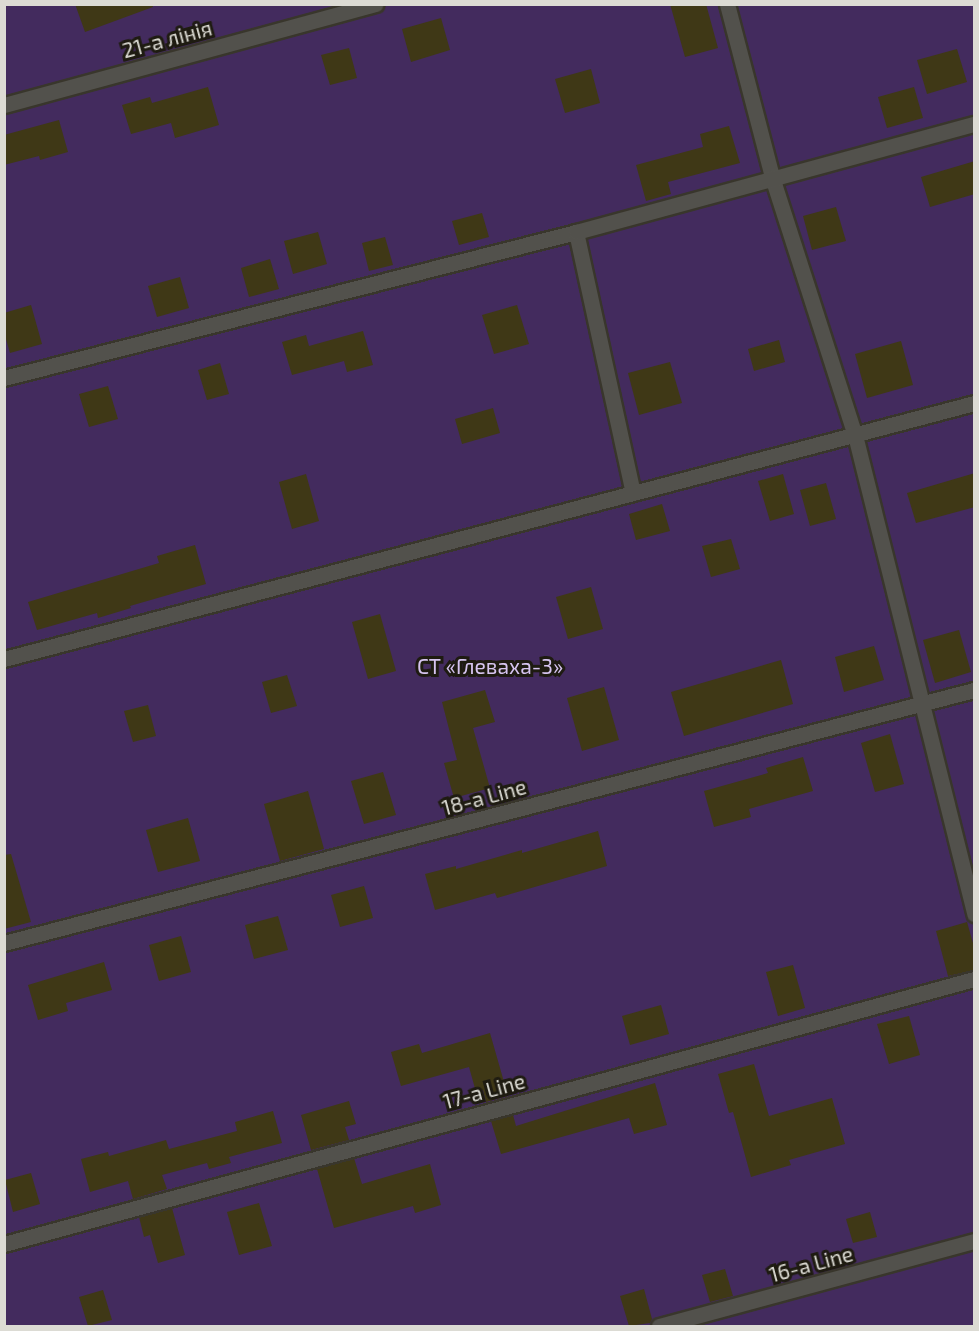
<!DOCTYPE html>
<html>
<head>
<meta charset="utf-8">
<style>
	body { margin:0 }
	#map { position:relative; width:979px; height:1331px; overflow:hidden; background:#1e1b11; font-family:"Exo 2",sans-serif }
	div>[style] { position:absolute }
	[style*='--x'] { left:calc(var(--x)*1px); top:calc(var(--y)*1px); width:calc(var(--w)*1px); rotate:calc(var(--a)*1deg) }
	.green>* { inset:0; background:#432b5e }
	.building>* { inset:0; background:#3f3816 }
	.roads { filter:drop-shadow(2px 0 #39362c) drop-shadow(-2px 0 #39362c) drop-shadow(0 2px #39362c) drop-shadow(0 -2px #39362c) }
	.service>* { height:15px; margin:-7.5px; padding:0 7.5px; transform-origin:7.5px; border-radius:7.5px; background:#52514c }
	span { translate:-50% -50%; white-space:nowrap; text-align:center; line-height:1.15; -webkit-text-stroke:6px #1e1b11; paint-order:stroke }
	.street-label { font-size:21px; color:#dcdbd4 }
	.park-label { font-size:21px; color:#d6c4f0 }
	.frame { position:absolute; inset:0; border:6px solid #dcdbd4; pointer-events:none }
</style>
</head>
<body>
<div id="map">
	<div class="green">
		<div style="clip-path:polygon(5px 5px,974px 5px,974px 1326px,5px 1326px)"></div>
	</div>
	<div class="building">
		<div style="clip-path:polygon(75px 4px,152px 4px,153px 7px,85px 32px)"></div>
		<div style="clip-path:polygon(670px 4px,706px 4px,718px 48px,685px 57px)"></div>
		<div style="clip-path:polygon(441px 18px,450px 50px,411px 62px,402px 29px)"></div>
		<div style="clip-path:polygon(349px 48px,357px 78px,330px 85px,321px 55px)"></div>
		<div style="clip-path:polygon(957px 49px,967px 82px,927px 94px,917px 60px)"></div>
		<div style="clip-path:polygon(591px 69px,600px 103px,565px 113px,555px 79px)"></div>
		<div style="clip-path:polygon(208px 87px,219px 125px,175px 138px,171px 123px,131px 134px,122px 105px,150px 97px,152px 103px)"></div>
		<div style="clip-path:polygon(914px 87px,923px 118px,887px 128px,878px 97px)"></div>
		<div style="clip-path:polygon(59px 120px,68px 152px,40px 160px,39px 156px,4px 165px,4px 135px)"></div>
		<div style="clip-path:polygon(729px 126px,740px 163px,668px 182px,671px 194px,646px 201px,636px 165px,703px 147px,700px 134px)"></div>
		<div style="clip-path:polygon(975px 161px,975px 194px,930px 207px,921px 177px)"></div>
		<div style="clip-path:polygon(836px 207px,846px 241px,812px 250px,803px 216px)"></div>
		<div style="clip-path:polygon(482px 213px,489px 237px,459px 245px,452px 221px)"></div>
		<div style="clip-path:polygon(318px 232px,327px 264px,293px 274px,284px 241px)"></div>
		<div style="clip-path:polygon(385px 237px,393px 265px,369px 271px,362px 243px)"></div>
		<div style="clip-path:polygon(270px 259px,279px 289px,249px 297px,241px 268px)"></div>
		<div style="clip-path:polygon(180px 277px,189px 308px,157px 317px,148px 286px)"></div>
		<div style="clip-path:polygon(31px 305px,42px 344px,10px 353px,4px 332px,4px 313px)"></div>
		<div style="clip-path:polygon(517px 305px,529px 344px,494px 354px,482px 315px)"></div>
		<div style="clip-path:polygon(363px 331px,373px 365px,347px 372px,344px 361px,292px 375px,282px 342px,306px 335px,309px 346px)"></div>
		<div style="clip-path:polygon(779px 340px,785px 362px,754px 371px,748px 349px)"></div>
		<div style="clip-path:polygon(901px 341px,913px 385px,867px 398px,855px 354px)"></div>
		<div style="clip-path:polygon(670px 362px,682px 403px,639px 415px,628px 373px)"></div>
		<div style="clip-path:polygon(220px 363px,229px 394px,207px 400px,198px 370px)"></div>
		<div style="clip-path:polygon(108px 386px,118px 419px,89px 427px,79px 394px)"></div>
		<div style="clip-path:polygon(493px 408px,500px 433px,462px 444px,455px 419px)"></div>
		<div style="clip-path:polygon(975px 473px,975px 507px,916px 523px,907px 493px)"></div>
		<div style="clip-path:polygon(306px 474px,319px 521px,292px 529px,279px 482px)"></div>
		<div style="clip-path:polygon(783px 474px,794px 514px,770px 521px,758px 481px)"></div>
		<div style="clip-path:polygon(826px 483px,836px 519px,810px 526px,800px 490px)"></div>
		<div style="clip-path:polygon(662px 504px,670px 531px,636px 540px,629px 514px)"></div>
		<div style="clip-path:polygon(731px 539px,740px 569px,711px 577px,702px 546px)"></div>
		<div style="clip-path:polygon(195px 545px,206px 584px,130px 606px,131px 608px,98px 618px,97px 613px,37px 630px,28px 602px,159px 563px,157px 556px)"></div>
		<div style="clip-path:polygon(591px 587px,603px 629px,568px 639px,556px 597px)"></div>
		<div style="clip-path:polygon(380px 614px,396px 671px,368px 679px,352px 622px)"></div>
		<div style="clip-path:polygon(959px 630px,971px 672px,935px 683px,923px 640px)"></div>
		<div style="clip-path:polygon(874px 646px,884px 680px,844px 692px,835px 657px)"></div>
		<div style="clip-path:polygon(781px 660px,793px 704px,684px 736px,671px 692px)"></div>
		<div style="clip-path:polygon(287px 675px,297px 706px,271px 713px,262px 682px)"></div>
		<div style="clip-path:polygon(604px 687px,619px 740px,582px 751px,567px 698px)"></div>
		<div style="clip-path:polygon(485px 690px,495px 722px,473px 728px,490px 788px,454px 798px,444px 763px,457px 760px,442px 702px)"></div>
		<div style="clip-path:polygon(148px 705px,156px 736px,133px 742px,124px 711px)"></div>
		<div style="clip-path:polygon(890px 734px,904px 784px,875px 792px,861px 743px)"></div>
		<div style="clip-path:polygon(803px 757px,813px 791px,749px 809px,751px 817px,714px 827px,704px 791px,768px 773px,766px 768px)"></div>
		<div style="clip-path:polygon(383px 772px,396px 815px,364px 824px,351px 781px)"></div>
		<div style="clip-path:polygon(308px 791px,324px 849px,280px 861px,264px 804px)"></div>
		<div style="clip-path:polygon(188px 818px,200px 861px,158px 872px,146px 830px)"></div>
		<div style="clip-path:polygon(598px 831px,607px 866px,497px 898px,495px 893px,435px 910px,425px 874px,456px 866px,456px 869px,522px 850px,522px 853px)"></div>
		<div style="clip-path:polygon(11px 854px,31px 922px,4px 929px,4px 855px)"></div>
		<div style="clip-path:polygon(364px 886px,373px 918px,340px 927px,331px 895px)"></div>
		<div style="clip-path:polygon(278px 916px,288px 950px,254px 959px,245px 925px)"></div>
		<div style="clip-path:polygon(967px 922px,975px 950px,975px 970px,948px 976px,936px 931px)"></div>
		<div style="clip-path:polygon(181px 936px,191px 972px,159px 981px,149px 945px)"></div>
		<div style="clip-path:polygon(104px 962px,112px 990px,66px 1003px,68px 1011px,38px 1020px,28px 985px)"></div>
		<div style="clip-path:polygon(793px 965px,805px 1008px,778px 1016px,766px 972px)"></div>
		<div style="clip-path:polygon(661px 1005px,669px 1034px,630px 1045px,622px 1016px)"></div>
		<div style="clip-path:polygon(909px 1016px,920px 1055px,889px 1064px,877px 1024px)"></div>
		<div style="clip-path:polygon(490px 1033px,508px 1096px,486px 1102px,483px 1090px,476px 1092px,469px 1067px,401px 1086px,391px 1052px,419px 1044px,422px 1053px)"></div>
		<div style="clip-path:polygon(754px 1064px,769px 1116px,832px 1098px,845px 1144px,789px 1160px,791px 1165px,751px 1177px,733px 1112px,729px 1113px,718px 1074px)"></div>
		<div style="clip-path:polygon(655px 1083px,667px 1125px,634px 1134px,629px 1118px,501px 1154px,491px 1121px,513px 1115px,516px 1126px)"></div>
		<div style="clip-path:polygon(349px 1101px,356px 1124px,345px 1127px,349px 1140px,311px 1150px,301px 1115px)"></div>
		<div style="clip-path:polygon(273px 1111px,282px 1143px,229px 1157px,231px 1163px,209px 1169px,207px 1163px,162px 1175px,167px 1189px,133px 1199px,128px 1181px,90px 1192px,81px 1159px,108px 1152px,109px 1156px,166px 1140px,169px 1149px,237px 1131px,235px 1122px)"></div>
		<div style="clip-path:polygon(354px 1158px,362px 1184px,430px 1164px,441px 1205px,415px 1213px,413px 1206px,334px 1228px,317px 1169px)"></div>
		<div style="clip-path:polygon(31px 1173px,40px 1204px,13px 1212px,5px 1180px)"></div>
		<div style="clip-path:polygon(259px 1203px,272px 1246px,239px 1255px,227px 1212px)"></div>
		<div style="clip-path:polygon(172px 1208px,185px 1255px,158px 1263px,150px 1235px,144px 1237px,139px 1217px)"></div>
		<div style="clip-path:polygon(870px 1212px,877px 1237px,853px 1243px,846px 1219px)"></div>
		<div style="clip-path:polygon(725px 1269px,733px 1296px,710px 1302px,702px 1275px)"></div>
		<div style="clip-path:polygon(644px 1289px,652px 1319px,650px 1323px,629px 1326px,620px 1296px)"></div>
		<div style="clip-path:polygon(103px 1290px,112px 1320px,88px 1326px,79px 1297px)"></div>
	</div>
	<div class="roads">
		<div class="service">
			<div style="--x:727;--y:4;--w:179;--a:75.4"></div>
			<div style="--x:772;--y:177;--w:271;--a:72.2"></div>
			<div style="--x:855;--y:435;--w:494;--a:76"></div>
			<div style="--x:4;--y:105;--w:385;--a:-15.2"></div>
			<div style="--x:576;--y:232;--w:267;--a:77.7"></div>
			<div style="--x:4;--y:378;--w:590;--a:-14.32"></div>
			<div style="--x:576;--y:232;--w:412;--a:-15.2"></div>
			<div style="--x:4;--y:659;--w:1003;--a:-14.78"></div>
			<div style="--x:4;--y:943;--w:1002;--a:-14.62"></div>
			<div style="--x:4;--y:1244;--w:1006;--a:-15.28"></div>
			<div style="--x:659;--y:1326;--w:326;--a:-15.1"></div>
		</div>
	</div>
	<div class="street-label">
		<span style="left:167px;top:39px;rotate:-15deg">21-а лінія</span>
		<span style="left:484px;top:797px;rotate:-15deg">18-a Line</span>
		<span style="left:484px;top:1091px;rotate:-15deg">17-a Line</span>
		<span style="left:811px;top:1264px;rotate:-15deg">16-a Line</span>
	</div>
	<div class="park-label">
		<span style="left:490px;top:666px">СТ «Глеваха-3»</span>
	</div>
	<div class="frame"></div>
</div>
</body>
</html>
